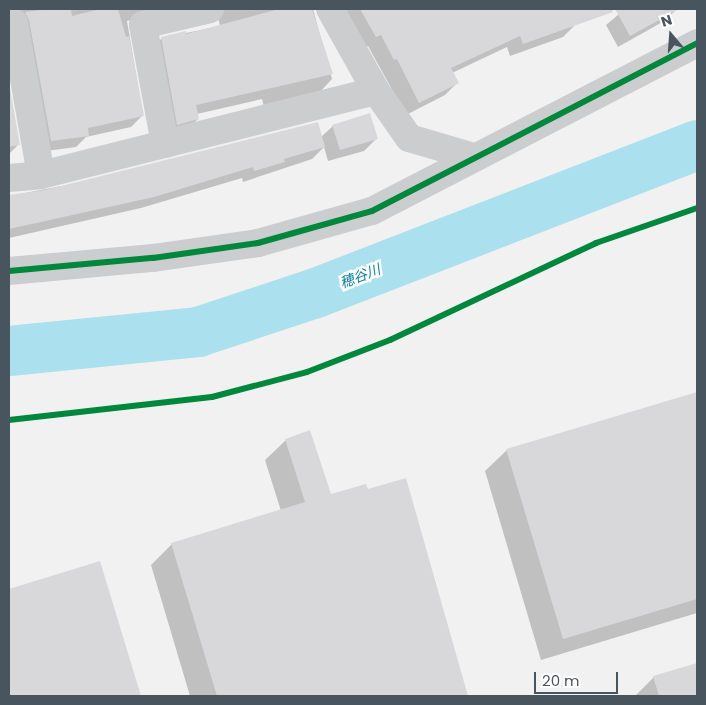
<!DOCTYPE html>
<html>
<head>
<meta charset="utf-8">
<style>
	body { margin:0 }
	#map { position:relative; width:706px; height:705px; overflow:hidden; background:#f2f1f1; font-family:Poppins,"Noto Sans JP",sans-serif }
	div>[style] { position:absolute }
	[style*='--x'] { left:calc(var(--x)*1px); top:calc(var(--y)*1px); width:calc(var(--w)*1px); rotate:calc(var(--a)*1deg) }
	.shadow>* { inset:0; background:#0003 }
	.river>* { height:50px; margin:-25px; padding:0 25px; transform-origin:25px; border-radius:25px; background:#abe0ee }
	.building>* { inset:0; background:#d8d8da }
	.minor>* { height:28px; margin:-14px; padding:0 14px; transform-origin:14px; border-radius:14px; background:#cbcdcf }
	.cycleway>* { height:6px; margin:-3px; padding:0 3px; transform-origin:3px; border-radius:3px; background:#00873e }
	span { translate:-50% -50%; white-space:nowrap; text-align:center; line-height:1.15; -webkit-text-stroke:5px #fff; paint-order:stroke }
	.water-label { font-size:14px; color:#0c819d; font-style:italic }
	.frame { position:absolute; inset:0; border:10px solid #48545e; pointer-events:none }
	.north { position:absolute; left:646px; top:10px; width:50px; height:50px; -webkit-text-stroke:4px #fff; paint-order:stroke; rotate:342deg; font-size:14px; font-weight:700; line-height:20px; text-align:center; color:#48545e }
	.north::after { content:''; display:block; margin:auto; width:18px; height:22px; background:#48545e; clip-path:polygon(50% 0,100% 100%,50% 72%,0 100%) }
	.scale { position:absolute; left:534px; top:672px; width:84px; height:22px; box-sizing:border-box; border:2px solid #48545e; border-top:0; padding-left:6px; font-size:15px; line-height:18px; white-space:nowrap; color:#48545e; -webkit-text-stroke:4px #fff; paint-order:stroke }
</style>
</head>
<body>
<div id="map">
	<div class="shadow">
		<div style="clip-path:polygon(9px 9px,169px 9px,127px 21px,143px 115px,131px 127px,86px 137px,76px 147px,39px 152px)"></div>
		<div style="clip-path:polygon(216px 9px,313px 9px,332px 79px,320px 92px,265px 111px,262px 99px,197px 114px,198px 119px,185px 131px,165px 137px,149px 51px,162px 38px,220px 26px)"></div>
		<div style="clip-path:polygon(326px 9px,570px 9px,576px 24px,563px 37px,510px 56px,507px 47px,452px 73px,457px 83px,445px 95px,406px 115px,368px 46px,363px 49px)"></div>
		<div style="clip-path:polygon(625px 9px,677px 9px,666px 20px,618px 47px,606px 25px)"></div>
		<div style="clip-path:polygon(9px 90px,18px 145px,9px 154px)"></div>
		<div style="clip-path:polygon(333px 126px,376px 139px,364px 151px,328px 161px,324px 147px,312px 159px,243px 182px,242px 178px,141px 208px,9px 238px,9px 196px,321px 137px)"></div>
		<div style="clip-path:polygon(697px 393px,697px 613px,541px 660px,485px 471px,507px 450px)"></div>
		<div style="clip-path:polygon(286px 440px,330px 496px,367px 491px,405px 480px,467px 696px,190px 696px,151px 565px,172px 544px,281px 511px,265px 460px)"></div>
		<div style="clip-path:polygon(100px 563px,140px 696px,9px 696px,9px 590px)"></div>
		<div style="clip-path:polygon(697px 665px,697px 696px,635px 696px,654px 677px)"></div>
	</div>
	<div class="river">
		<div style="--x:9;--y:351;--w:190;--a:-5.7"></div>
		<div style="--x:198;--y:332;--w:124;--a:-18.3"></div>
		<div style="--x:316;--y:293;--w:409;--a:-21.2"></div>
	</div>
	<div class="building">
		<div style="clip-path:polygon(50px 9px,71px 9px,72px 16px,100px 9px,118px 9px,126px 37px,129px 36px,144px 116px,88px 128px,89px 136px,51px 141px,29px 20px,25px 12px)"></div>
		<div style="clip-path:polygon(279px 9px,312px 9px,333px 74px,196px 105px,199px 119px,177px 125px,161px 37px,186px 31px,186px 34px)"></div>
		<div style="clip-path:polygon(360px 9px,612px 9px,613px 12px,523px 44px,520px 36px,451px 68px,459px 83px,419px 103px,397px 59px,394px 60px,381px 35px,376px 37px)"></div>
		<div style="clip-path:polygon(615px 9px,679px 9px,630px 36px)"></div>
		<div style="clip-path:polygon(9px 83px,20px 145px,9px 147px)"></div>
		<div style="clip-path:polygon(370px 113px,378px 139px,340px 150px,332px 125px)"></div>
		<div style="clip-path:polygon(318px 122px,325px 147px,284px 159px,285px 162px,254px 171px,253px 167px,154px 197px,9px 229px,9px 195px,45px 190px)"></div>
		<div style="clip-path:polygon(697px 392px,697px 599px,563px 639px,506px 449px)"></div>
		<div style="clip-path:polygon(310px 430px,331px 494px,366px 484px,368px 489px,406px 478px,468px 696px,217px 696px,171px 543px,305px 502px,285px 439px)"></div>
		<div style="clip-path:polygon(100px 561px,141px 696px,9px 696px,9px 589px)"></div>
		<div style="clip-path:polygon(697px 663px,697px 696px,659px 696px,653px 676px)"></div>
	</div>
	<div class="minor">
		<div style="--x:330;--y:9;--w:94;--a:60.7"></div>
		<div style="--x:9;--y:24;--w:5;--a:-11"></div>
		<div style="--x:14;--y:23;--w:154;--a:79.9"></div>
		<div style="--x:165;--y:144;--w:121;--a:-100.5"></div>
		<div style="--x:143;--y:25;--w:69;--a:-13.4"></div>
		<div style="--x:9;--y:178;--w:32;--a:-5"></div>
		<div style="--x:41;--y:175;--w:345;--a:-14.1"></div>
		<div style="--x:376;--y:91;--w:57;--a:54.9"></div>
		<div style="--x:409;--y:138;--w:68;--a:16.3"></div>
		<div style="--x:9;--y:271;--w:145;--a:-5.2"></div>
		<div style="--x:153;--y:258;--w:106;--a:-8.1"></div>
		<div style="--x:258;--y:243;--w:118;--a:-15.7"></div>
		<div style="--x:372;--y:211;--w:366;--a:-27.3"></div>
	</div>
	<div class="cycleway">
		<div style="--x:9;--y:271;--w:145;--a:-5.2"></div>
		<div style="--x:153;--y:258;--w:106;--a:-8.1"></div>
		<div style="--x:258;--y:243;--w:118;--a:-15.7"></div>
		<div style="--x:372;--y:211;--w:366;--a:-27.3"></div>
		<div style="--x:9;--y:420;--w:204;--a:-6.5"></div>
		<div style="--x:212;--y:397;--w:98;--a:-14.7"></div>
		<div style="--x:307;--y:372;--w:89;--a:-21.1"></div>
		<div style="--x:390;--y:340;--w:228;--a:-25.2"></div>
		<div style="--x:596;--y:243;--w:107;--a:-19.1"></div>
	</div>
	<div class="water-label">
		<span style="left:360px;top:276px;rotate:-21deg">穂谷川</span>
	</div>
	<div class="frame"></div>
	<div class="north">N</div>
	<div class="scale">20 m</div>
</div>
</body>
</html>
